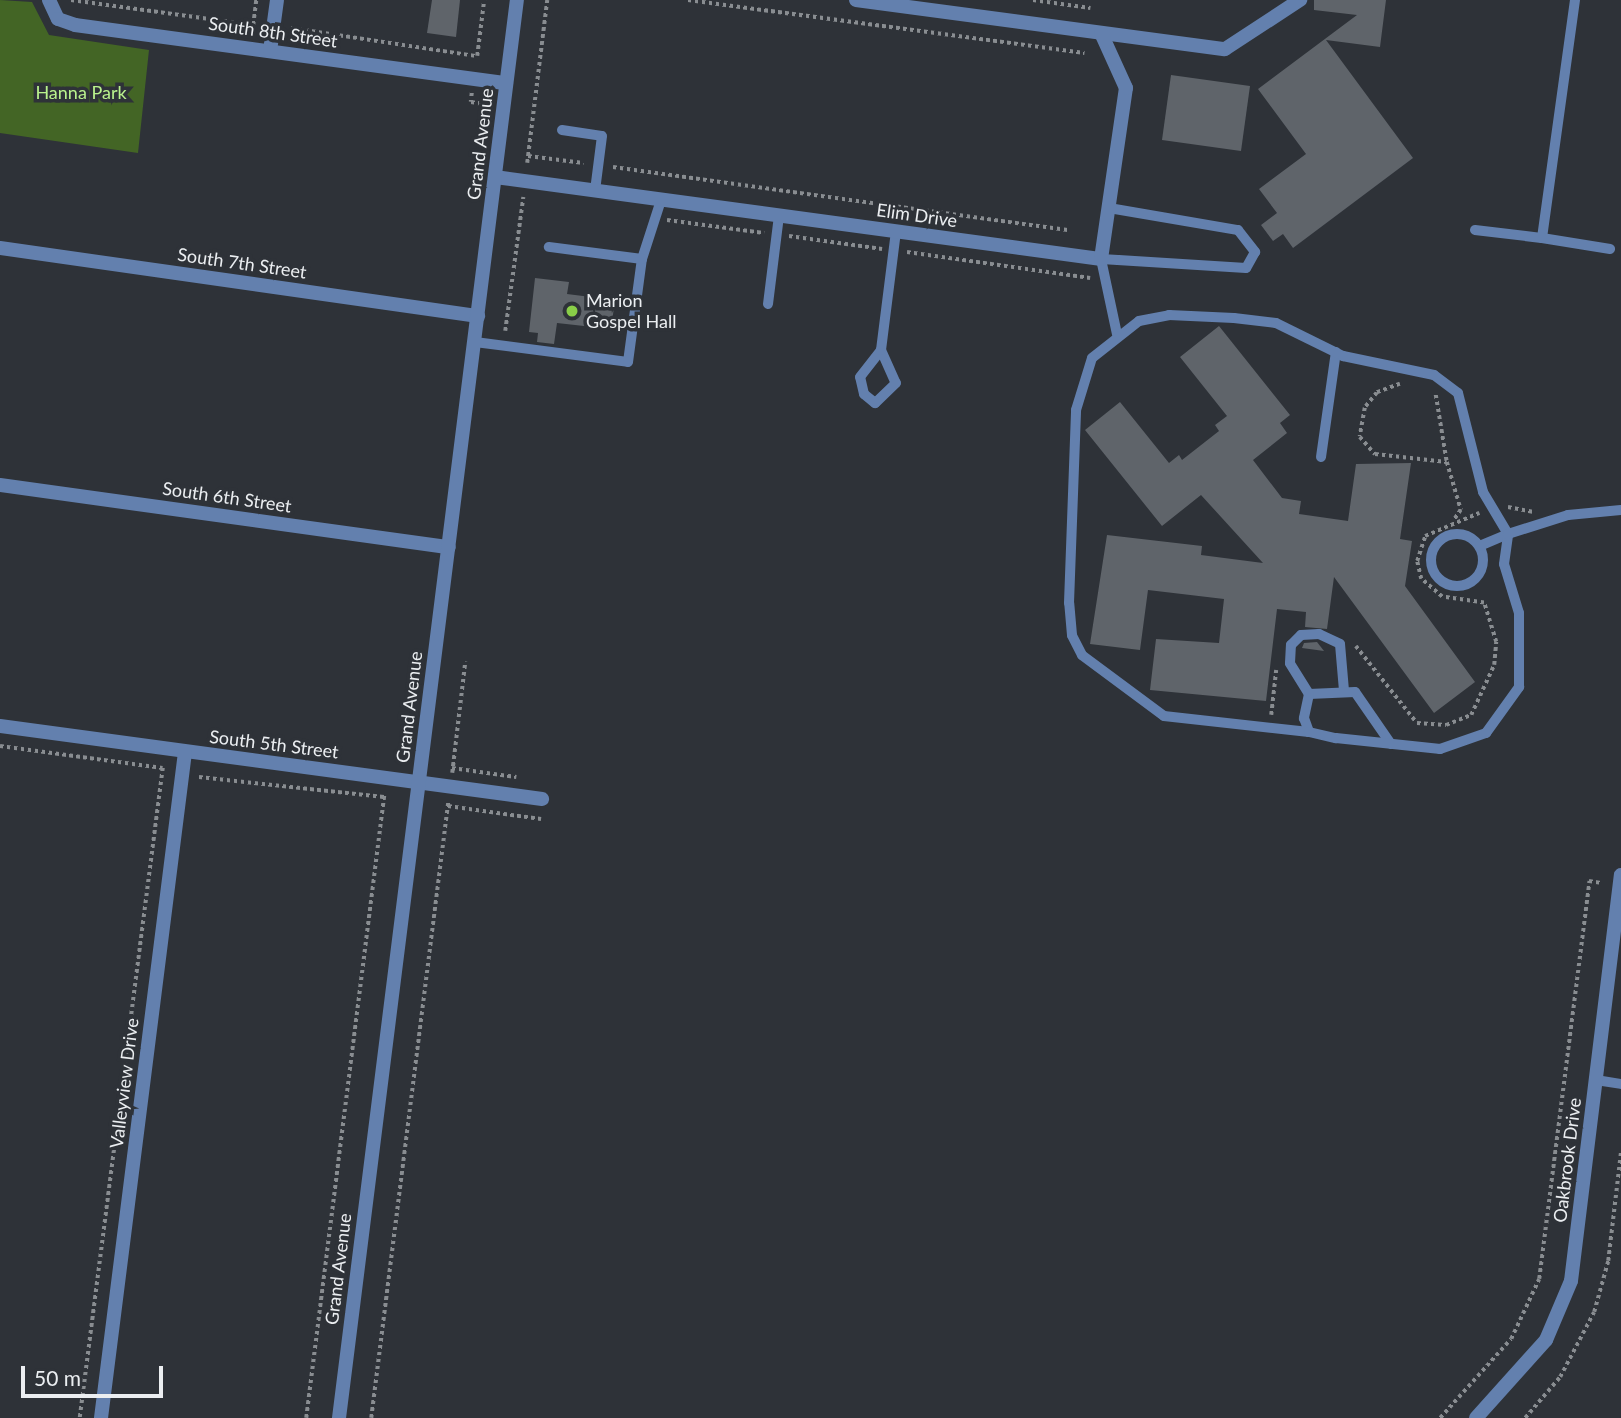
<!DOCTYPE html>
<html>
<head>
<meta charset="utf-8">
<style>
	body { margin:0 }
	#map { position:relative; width:1621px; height:1418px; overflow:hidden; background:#2e3238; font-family:Lato,sans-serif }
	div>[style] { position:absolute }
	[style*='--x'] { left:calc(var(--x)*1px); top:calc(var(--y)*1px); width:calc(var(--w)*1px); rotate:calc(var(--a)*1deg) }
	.green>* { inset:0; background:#436525 }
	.building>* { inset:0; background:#5f646a }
	.path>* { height:3.5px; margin-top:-1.75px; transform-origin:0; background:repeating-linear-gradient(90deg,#898d91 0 3.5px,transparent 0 7px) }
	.service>* { height:10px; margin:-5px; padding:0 5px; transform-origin:5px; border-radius:5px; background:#6380ae }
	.service>.ring { margin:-5px; padding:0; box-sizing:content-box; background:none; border:10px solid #6380ae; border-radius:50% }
	.minor>* { height:14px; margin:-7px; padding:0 7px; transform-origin:7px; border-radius:7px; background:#6380ae }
	.dots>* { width:19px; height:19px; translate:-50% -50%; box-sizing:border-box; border:4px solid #2e3238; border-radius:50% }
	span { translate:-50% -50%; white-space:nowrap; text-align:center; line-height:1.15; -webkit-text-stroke:7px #2e3238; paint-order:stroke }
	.street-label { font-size:18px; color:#ebeef1 }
	.park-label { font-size:18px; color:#b9f28d }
	.poi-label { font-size:18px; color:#ebeef1 }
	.left { translate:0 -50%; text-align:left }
	.scale { position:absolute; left:21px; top:1366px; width:142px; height:32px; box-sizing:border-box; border:4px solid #ebeef1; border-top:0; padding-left:9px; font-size:21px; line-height:24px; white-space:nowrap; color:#ebeef1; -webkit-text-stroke:5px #2e3238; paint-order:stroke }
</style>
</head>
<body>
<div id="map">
	<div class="green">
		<div style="clip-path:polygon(0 0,32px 2px,49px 35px,149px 50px,138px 153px,0 133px)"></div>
	</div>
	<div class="building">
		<div style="clip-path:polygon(432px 0,460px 0,456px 37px,427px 33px)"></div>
		<div style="clip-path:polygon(1314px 0,1386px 0,1380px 47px,1326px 40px,1413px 158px,1293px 248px,1283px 234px,1273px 241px,1261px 225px,1277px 213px,1259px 189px,1306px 154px,1258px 89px,1357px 15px,1314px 10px)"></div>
		<div style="clip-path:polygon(1171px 75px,1250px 86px,1241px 151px,1162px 140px)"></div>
		<div style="clip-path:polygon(535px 278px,569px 282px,567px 294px,615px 300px,611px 329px,557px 323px,554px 344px,537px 342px,538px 333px,529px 332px)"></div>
		<div style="clip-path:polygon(1219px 326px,1290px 415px,1280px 423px,1287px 433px,1253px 460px,1282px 498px,1301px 501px,1299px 514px,1348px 521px,1356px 464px,1411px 463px,1400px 539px,1412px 541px,1405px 586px,1475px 682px,1434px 713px,1334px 577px,1327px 629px,1305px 627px,1306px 612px,1277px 609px,1266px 701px,1150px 690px,1156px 639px,1219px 643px,1224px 599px,1148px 590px,1140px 650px,1090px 644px,1107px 535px,1202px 546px,1201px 555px,1263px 563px,1201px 495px,1162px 526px,1085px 430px,1120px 402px,1169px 463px,1179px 455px,1182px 460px,1219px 431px,1215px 425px,1227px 416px,1180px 357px)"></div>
		<div style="clip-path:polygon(1317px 642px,1324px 651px,1302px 648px,1304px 643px)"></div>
	</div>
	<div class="path">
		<div style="--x:71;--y:0;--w:184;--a:7.8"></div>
		<div style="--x:253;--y:25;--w:25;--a:-83"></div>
		<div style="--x:688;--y:0;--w:400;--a:7.6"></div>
		<div style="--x:1033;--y:0;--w:58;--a:8"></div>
		<div style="--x:291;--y:28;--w:188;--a:8.6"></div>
		<div style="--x:477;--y:56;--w:56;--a:-82.9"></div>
		<div style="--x:472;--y:93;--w:9;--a:96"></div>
		<div style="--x:471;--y:102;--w:18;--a:9"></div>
		<div style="--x:528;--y:156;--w:56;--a:7.1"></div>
		<div style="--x:527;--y:163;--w:164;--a:-83"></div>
		<div style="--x:613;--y:167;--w:459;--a:7.9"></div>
		<div style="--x:667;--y:220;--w:98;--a:7.6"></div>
		<div style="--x:789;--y:236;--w:94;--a:8"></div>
		<div style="--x:907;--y:252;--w:185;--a:8.1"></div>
		<div style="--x:505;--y:331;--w:135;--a:-82.3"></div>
		<div style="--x:1400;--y:384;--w:25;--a:159"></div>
		<div style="--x:1377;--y:393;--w:19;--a:129"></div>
		<div style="--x:1365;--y:408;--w:29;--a:100"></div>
		<div style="--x:1360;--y:437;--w:23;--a:49"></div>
		<div style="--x:1375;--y:454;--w:72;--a:6.3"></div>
		<div style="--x:1447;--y:462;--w:50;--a:73.7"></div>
		<div style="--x:1461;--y:510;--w:11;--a:124"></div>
		<div style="--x:1436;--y:395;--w:68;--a:80.7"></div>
		<div style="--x:1508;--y:507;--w:25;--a:11"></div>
		<div style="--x:1356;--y:646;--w:98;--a:51.6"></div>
		<div style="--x:1417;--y:723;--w:29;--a:4"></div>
		<div style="--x:1446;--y:725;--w:27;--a:-22"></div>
		<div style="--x:1471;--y:715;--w:55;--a:-65.3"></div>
		<div style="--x:1494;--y:665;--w:23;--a:-85"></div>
		<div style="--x:1496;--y:642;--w:41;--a:-107.1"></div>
		<div style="--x:1484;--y:603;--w:42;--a:-171.9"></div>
		<div style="--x:1442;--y:597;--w:28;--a:-139"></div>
		<div style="--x:1421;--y:579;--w:18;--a:-103"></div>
		<div style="--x:1417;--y:561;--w:26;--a:-72"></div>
		<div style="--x:1425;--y:536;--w:59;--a:-23.1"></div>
		<div style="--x:1271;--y:715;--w:45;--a:-83.7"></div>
		<div style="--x:0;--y:746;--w:164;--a:7.7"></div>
		<div style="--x:163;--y:768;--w:655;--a:97.28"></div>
		<div style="--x:452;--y:768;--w:65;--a:8"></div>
		<div style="--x:452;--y:773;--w:112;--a:-83.3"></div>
		<div style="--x:199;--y:777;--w:186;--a:6.2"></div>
		<div style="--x:448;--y:806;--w:94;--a:8"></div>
		<div style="--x:306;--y:1418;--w:628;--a:-82.86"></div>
		<div style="--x:371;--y:1418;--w:621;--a:-82.87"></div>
		<div style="--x:1440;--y:1418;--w:106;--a:-48.1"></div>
		<div style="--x:1511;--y:1339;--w:66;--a:-65"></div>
		<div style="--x:1539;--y:1279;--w:401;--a:-82.8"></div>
		<div style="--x:1589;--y:881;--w:12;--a:9"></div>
		<div style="--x:1525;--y:1418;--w:54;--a:-49.5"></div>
		<div style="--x:1560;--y:1377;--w:73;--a:-62.4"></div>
		<div style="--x:1594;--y:1312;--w:53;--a:-74.6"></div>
		<div style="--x:1608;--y:1261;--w:111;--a:-83.3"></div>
	</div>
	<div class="service">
		<div style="--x:1575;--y:0;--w:240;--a:97.9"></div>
		<div style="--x:1542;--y:238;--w:69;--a:9.2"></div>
		<div style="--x:562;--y:130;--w:40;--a:8.5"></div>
		<div style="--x:602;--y:136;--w:55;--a:97.3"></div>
		<div style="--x:1109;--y:208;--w:131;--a:9.7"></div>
		<div style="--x:1238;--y:230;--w:28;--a:52"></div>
		<div style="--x:1255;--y:252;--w:18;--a:119"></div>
		<div style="--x:1246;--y:268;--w:145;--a:-176.4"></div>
		<div style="--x:1101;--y:259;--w:77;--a:78"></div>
		<div style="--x:1475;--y:230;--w:67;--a:6.8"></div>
		<div style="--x:642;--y:259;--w:62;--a:-72.1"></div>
		<div style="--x:768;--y:304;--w:89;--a:-82.9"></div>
		<div style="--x:475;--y:342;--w:154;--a:7.4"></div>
		<div style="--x:628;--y:362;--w:104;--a:-82.3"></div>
		<div style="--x:642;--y:259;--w:94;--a:-172.6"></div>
		<div style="--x:881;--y:350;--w:36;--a:66"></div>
		<div style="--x:896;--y:383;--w:29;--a:136"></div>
		<div style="--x:875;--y:403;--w:14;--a:-141"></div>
		<div style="--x:864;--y:394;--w:17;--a:-103"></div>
		<div style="--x:860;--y:377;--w:34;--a:-52"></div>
		<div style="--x:881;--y:350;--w:119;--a:-82.8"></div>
		<div style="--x:1321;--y:457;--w:106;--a:-81.9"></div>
		<div class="ring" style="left:1431px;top:534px;width:42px;height:42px"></div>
		<div style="--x:1309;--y:694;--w:36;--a:-122"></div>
		<div style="--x:1290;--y:663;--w:18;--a:-87"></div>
		<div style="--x:1291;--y:645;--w:14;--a:-45"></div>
		<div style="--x:1301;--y:635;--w:18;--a:-3"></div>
		<div style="--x:1319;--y:634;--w:23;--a:25"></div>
		<div style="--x:1340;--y:644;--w:47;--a:85.1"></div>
		<div style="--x:1309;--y:732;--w:146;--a:-173.7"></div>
		<div style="--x:1164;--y:716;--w:102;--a:-143.4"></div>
		<div style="--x:1082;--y:655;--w:22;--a:-117"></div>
		<div style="--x:1072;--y:635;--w:32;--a:-95"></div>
		<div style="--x:1069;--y:603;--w:193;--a:-87.9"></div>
		<div style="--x:1076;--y:410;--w:54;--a:-72.9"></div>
		<div style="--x:1092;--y:358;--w:60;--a:-38.2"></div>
		<div style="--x:1139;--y:321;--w:31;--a:-11"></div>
		<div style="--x:1169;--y:315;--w:65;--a:2.6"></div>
		<div style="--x:1234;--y:318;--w:42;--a:6.8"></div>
		<div style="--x:1276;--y:323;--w:75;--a:26.2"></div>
		<div style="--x:1343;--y:356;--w:93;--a:11.8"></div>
		<div style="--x:1434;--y:375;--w:30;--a:37"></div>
		<div style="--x:1458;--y:393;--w:102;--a:75.8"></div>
		<div style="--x:1483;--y:492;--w:49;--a:59.2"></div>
		<div style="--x:1508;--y:534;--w:30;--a:157"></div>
		<div style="--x:1391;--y:744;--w:63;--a:-124.7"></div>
		<div style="--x:1355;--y:692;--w:46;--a:177.5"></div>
		<div style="--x:1309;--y:694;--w:25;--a:102"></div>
		<div style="--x:1304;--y:718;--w:15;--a:70"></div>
		<div style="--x:1309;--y:732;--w:28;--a:13"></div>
		<div style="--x:1336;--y:738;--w:105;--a:6"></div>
		<div style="--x:1440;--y:749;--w:49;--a:-19.2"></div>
		<div style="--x:1486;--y:733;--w:57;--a:-54.3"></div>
		<div style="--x:1519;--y:687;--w:74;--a:-90"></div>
		<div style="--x:1519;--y:613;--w:51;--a:-107"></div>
		<div style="--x:1504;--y:564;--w:30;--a:-82"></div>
		<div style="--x:1508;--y:534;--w:63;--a:-17.6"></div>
		<div style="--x:1568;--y:515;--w:53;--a:-5.4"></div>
		<div style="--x:1596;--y:1080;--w:25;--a:9"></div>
	</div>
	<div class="minor">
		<div style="--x:49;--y:0;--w:21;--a:65"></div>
		<div style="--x:58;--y:19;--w:18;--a:19"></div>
		<div style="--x:75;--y:25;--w:435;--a:7.7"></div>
		<div style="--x:856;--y:0;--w:372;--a:7.6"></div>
		<div style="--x:1225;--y:49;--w:90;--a:-33.2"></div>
		<div style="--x:270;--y:51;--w:51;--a:-82.2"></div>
		<div style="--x:495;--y:177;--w:612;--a:7.71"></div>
		<div style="--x:1101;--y:259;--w:173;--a:-81.7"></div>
		<div style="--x:1126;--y:88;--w:60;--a:-114.4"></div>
		<div style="--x:0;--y:248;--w:483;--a:8.1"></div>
		<div style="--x:0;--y:485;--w:453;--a:7.9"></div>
		<div style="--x:0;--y:726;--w:547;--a:7.67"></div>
		<div style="--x:101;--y:1418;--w:671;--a:-82.81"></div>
		<div style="--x:339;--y:1418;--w:1429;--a:-82.85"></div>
		<div style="--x:1476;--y:1418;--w:105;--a:-48.1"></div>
		<div style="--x:1546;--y:1340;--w:64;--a:-67"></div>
		<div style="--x:1571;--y:1281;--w:409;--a:-83"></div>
	</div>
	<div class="dots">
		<div style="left:572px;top:311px;background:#89ce48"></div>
	</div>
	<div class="street-label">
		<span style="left:273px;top:32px;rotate:8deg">South 8th Street</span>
		<span style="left:480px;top:144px;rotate:-83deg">Grand Avenue</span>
		<span style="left:917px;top:215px;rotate:8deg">Elim Drive</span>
		<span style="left:242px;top:263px;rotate:8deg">South 7th Street</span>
		<span style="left:227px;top:497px;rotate:8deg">South 6th Street</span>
		<span style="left:409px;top:707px;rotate:-83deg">Grand Avenue</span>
		<span style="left:274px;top:744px;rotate:7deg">South 5th Street</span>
		<span style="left:124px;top:1083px;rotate:-83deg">Valleyview Drive</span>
		<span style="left:1567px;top:1160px;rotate:-83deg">Oakbrook Drive</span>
		<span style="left:338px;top:1269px;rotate:-83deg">Grand Avenue</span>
	</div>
	<div class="park-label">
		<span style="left:81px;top:92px">Hanna Park</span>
	</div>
	<div class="poi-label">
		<span class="left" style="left:586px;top:311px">Marion<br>Gospel Hall</span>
	</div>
	<div class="scale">50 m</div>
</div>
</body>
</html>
